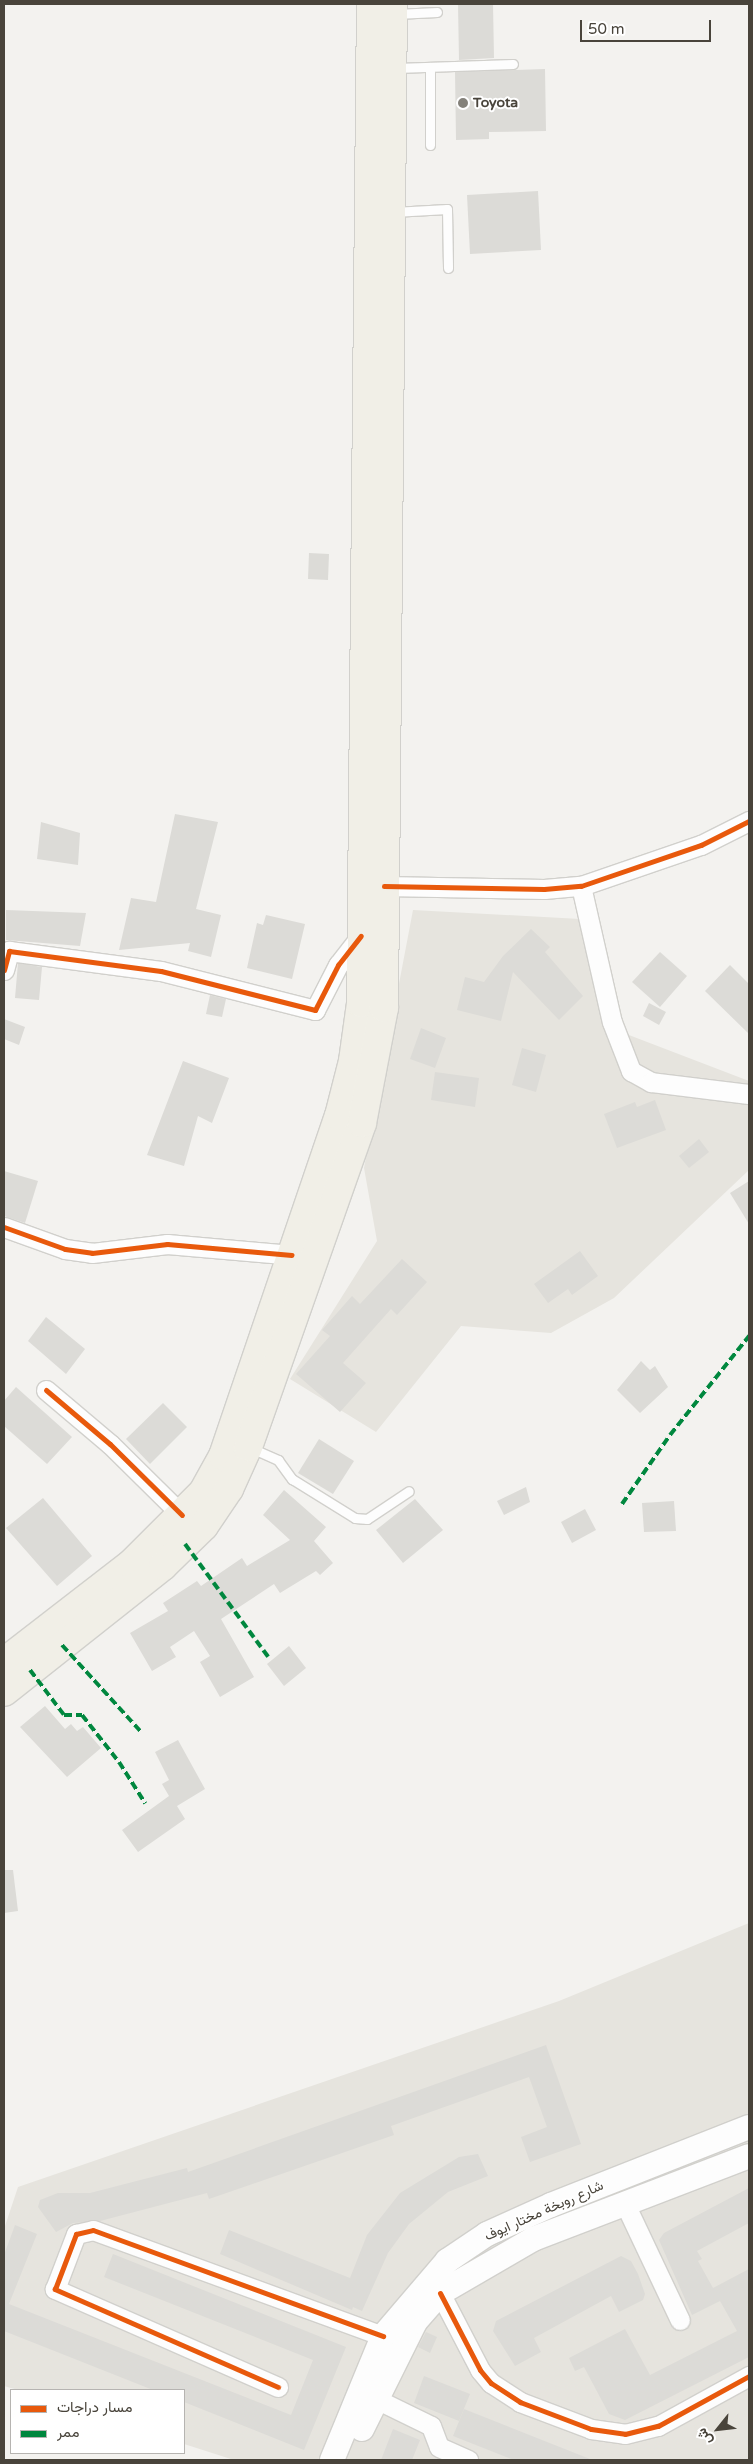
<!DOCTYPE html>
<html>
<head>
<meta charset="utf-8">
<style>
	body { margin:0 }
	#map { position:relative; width:753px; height:2464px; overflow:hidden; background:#f3f2ef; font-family:"Varela Round",Vazirmatn,sans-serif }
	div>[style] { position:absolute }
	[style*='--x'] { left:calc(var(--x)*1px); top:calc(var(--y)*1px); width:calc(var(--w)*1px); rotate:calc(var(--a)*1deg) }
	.residential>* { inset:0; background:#e6e4de }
	.building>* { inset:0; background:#dcdbd7 }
	.roads { filter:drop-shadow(1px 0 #d1d0cc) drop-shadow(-1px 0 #d1d0cc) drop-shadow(0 1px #d1d0cc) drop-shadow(0 -1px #d1d0cc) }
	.service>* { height:9px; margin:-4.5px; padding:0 4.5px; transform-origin:4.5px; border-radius:4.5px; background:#fdfdfd }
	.minor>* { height:19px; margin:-9.5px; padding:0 9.5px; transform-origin:9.5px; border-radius:9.5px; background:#fdfdfd }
	.tertiary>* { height:24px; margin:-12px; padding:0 12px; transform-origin:12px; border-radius:12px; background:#fdfdfd }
	.primary>* { height:28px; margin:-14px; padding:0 14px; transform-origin:14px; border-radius:14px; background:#f1efe7 }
	.quiet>* { height:4px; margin-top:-2px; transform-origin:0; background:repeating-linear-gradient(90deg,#00873e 0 8px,transparent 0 12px) }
	.cycleway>* { height:5px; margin:-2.5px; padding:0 2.5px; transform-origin:2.5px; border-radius:2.5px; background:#e8590c }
	.dots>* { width:14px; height:14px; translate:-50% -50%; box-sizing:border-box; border:2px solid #fff; border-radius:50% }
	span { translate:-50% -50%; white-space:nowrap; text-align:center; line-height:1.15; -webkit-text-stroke:4px #fff; paint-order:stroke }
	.poi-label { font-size:14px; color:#49443b; font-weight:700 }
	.left { translate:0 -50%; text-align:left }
	.street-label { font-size:14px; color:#49443b }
	.frame { position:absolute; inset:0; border:5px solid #49443b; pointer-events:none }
	.legend { position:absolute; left:10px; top:2389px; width:175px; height:65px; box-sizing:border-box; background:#fff; border:1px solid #b6b4b1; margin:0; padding:6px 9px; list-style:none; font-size:15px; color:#49443b }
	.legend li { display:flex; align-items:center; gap:10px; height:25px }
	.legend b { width:25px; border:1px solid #b6b4b1 }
	.north { position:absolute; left:693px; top:2404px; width:50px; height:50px; -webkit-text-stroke:4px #fff; paint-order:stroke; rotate:241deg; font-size:14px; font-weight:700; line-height:20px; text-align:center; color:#49443b }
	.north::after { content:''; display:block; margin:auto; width:18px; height:22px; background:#49443b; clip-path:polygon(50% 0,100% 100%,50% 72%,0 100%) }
	.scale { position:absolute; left:580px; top:20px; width:131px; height:22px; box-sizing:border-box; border:2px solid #49443b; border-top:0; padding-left:6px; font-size:15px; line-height:18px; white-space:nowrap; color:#49443b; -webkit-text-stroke:4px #fff; paint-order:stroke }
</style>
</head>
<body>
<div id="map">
	<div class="residential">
		<div style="clip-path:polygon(413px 910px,580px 919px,608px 1027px,749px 1081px,749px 1170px,614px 1298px,551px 1333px,461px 1326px,376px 1432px,290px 1379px,377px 1241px,364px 1168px)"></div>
		<div style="clip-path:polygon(749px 1923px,749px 2460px,234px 2460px,184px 2444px,184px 2390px,18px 2390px,4px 2386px,4px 2229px,18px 2187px,559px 2001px)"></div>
	</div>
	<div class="building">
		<div style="clip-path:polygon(458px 4px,493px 4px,494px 58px,459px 60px)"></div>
		<div style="clip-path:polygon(545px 69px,546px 131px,489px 132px,489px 139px,456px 140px,455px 72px)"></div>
		<div style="clip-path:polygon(538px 191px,541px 250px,470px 254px,467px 195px)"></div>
		<div style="clip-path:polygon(309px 553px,329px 554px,328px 580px,308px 579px)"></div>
		<div style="clip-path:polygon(175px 814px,218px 822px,196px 909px,221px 915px,211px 957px,188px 951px,190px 943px,119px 950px,131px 898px,156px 902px)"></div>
		<div style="clip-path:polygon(41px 822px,80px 833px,78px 865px,37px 859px)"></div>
		<div style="clip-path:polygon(6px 910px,86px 913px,80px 946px,6px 940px)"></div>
		<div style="clip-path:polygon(266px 915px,305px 924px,292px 979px,247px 968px,257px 923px,263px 925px)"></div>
		<div style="clip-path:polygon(531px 929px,550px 947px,545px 952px,583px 996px,559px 1020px,513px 972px,501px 1021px,457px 1010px,465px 977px,484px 982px,503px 956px)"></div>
		<div style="clip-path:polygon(660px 952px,687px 976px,660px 1007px,632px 982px)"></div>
		<div style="clip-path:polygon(18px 963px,42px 967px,39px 1000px,15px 998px)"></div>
		<div style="clip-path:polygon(730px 965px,749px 984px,749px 1034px,705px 991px)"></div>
		<div style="clip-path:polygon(210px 995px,226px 999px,222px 1017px,206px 1014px)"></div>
		<div style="clip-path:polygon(649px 1003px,666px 1012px,659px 1025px,643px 1016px)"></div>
		<div style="clip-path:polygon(4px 1019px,25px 1027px,19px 1045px,4px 1039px)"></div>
		<div style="clip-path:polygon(421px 1028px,446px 1038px,435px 1068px,410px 1059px)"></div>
		<div style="clip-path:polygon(522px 1048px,546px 1055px,536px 1092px,512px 1085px)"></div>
		<div style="clip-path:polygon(183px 1061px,229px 1078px,212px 1123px,198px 1116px,184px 1166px,147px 1155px)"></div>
		<div style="clip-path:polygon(435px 1072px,479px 1078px,475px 1107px,431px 1100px)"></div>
		<div style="clip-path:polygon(655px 1100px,666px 1130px,617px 1148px,604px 1114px,635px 1102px,637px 1107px)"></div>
		<div style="clip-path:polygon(699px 1139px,709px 1152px,689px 1168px,679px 1156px)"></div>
		<div style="clip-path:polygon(4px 1171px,38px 1181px,25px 1223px,4px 1216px)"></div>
		<div style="clip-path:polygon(749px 1181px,749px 1224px,730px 1193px)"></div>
		<div style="clip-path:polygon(580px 1251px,598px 1276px,572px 1295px,568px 1289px,548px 1303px,534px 1284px)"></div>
		<div style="clip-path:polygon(402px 1259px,427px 1282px,397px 1315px,391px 1309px,343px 1363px,366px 1383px,340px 1412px,296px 1374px,330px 1336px,322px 1330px,352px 1296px,360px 1304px)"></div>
		<div style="clip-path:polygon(46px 1317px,85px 1349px,66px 1374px,28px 1341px)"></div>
		<div style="clip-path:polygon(641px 1361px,650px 1370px,655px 1366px,668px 1387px,640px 1413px,617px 1390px)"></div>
		<div style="clip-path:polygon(16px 1387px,72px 1437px,47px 1464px,4px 1426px,4px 1401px)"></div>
		<div style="clip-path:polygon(163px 1403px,187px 1427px,150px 1464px,126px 1439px)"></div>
		<div style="clip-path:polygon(319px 1439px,354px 1461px,333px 1494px,298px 1473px)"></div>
		<div style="clip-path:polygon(526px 1487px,530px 1502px,504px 1515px,497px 1501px)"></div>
		<div style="clip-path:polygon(284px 1490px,326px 1527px,314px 1541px,333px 1563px,320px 1575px,316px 1571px,280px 1593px,274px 1584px,221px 1619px,254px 1677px,220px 1697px,200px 1662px,210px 1656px,194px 1631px,170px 1647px,176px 1657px,152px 1671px,130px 1633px,168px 1611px,163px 1603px,197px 1581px,201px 1586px,242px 1558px,247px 1566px,290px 1540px,263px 1515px)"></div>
		<div style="clip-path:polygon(43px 1498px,92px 1556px,57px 1586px,6px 1528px)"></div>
		<div style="clip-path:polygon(415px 1499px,443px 1530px,403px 1563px,376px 1530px)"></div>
		<div style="clip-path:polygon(674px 1501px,676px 1531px,644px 1532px,642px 1503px)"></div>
		<div style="clip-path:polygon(585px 1509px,596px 1530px,572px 1543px,561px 1522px)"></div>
		<div style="clip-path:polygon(289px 1646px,306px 1668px,284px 1686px,267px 1664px)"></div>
		<div style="clip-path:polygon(45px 1706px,65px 1729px,71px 1724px,77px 1731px,83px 1727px,101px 1748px,67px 1777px,20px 1727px)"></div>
		<div style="clip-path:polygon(178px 1740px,205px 1789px,177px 1806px,185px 1819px,138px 1852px,122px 1830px,169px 1796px,162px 1784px,169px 1780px,155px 1752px)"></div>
		<div style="clip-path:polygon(4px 1870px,13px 1870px,18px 1911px,4px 1913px)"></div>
		<div style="clip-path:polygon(546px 2045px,581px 2144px,530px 2162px,521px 2137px,547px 2127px,529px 2077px,391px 2126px,394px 2135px,209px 2199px,207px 2193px,100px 2221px,73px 2223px,56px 2232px,38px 2207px,40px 2200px,58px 2193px,90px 2193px,187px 2168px,188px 2172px)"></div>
		<div style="clip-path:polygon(478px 2154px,488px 2176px,448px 2192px,409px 2224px,388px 2253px,362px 2311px,353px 2307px,352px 2310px,220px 2254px,229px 2230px,350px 2278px,367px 2235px,400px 2193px,459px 2157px)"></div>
		<div style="clip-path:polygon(749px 2188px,749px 2223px,697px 2251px,702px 2259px,698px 2261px,713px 2288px,749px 2269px,749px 2357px,625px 2420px,609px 2414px,584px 2367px,575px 2371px,569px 2358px,625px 2329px,650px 2375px,737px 2331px,720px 2301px,692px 2315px,659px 2240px,664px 2233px)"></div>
		<div style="clip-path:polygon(15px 2225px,37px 2234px,9px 2304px,291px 2415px,313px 2360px,104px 2277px,113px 2254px,346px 2347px,304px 2450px,184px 2402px,184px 2390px,153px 2390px,4px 2331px,4px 2255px)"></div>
		<div style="clip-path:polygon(621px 2256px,631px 2261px,638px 2274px,645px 2294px,643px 2300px,619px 2312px,611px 2296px,534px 2338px,541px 2352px,515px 2366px,493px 2331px,496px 2321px)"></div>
		<div style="clip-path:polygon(426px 2332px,437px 2337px,430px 2353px,418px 2347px)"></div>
		<div style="clip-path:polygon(424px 2376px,470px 2394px,459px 2421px,414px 2403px)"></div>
		<div style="clip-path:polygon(464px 2409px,590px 2459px,589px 2460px,514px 2460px,453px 2436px)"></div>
		<div style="clip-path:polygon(393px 2429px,420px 2440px,412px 2460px,381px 2460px)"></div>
	</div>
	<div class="roads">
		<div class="service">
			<div style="--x:396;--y:14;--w:41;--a:-2.8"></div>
			<div style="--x:430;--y:67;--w:78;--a:90"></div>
			<div style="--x:396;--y:68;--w:117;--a:-2"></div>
			<div style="--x:393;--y:212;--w:54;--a:-3.2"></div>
			<div style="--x:447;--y:209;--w:59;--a:89"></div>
			<div style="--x:251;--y:1448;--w:30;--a:24"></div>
			<div style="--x:278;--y:1460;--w:24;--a:54"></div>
			<div style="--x:292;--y:1479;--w:74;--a:31.8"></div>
			<div style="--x:355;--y:1518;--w:12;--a:5"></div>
			<div style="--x:367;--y:1519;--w:50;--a:-33.7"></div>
		</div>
		<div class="minor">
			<div style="--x:384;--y:886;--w:160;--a:1.1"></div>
			<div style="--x:544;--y:889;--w:37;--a:-5"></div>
			<div style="--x:581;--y:886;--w:127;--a:-18.9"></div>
			<div style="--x:701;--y:845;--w:54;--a:-26.6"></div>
			<div style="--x:581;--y:886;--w:139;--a:77.2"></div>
			<div style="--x:612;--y:1022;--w:53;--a:68.8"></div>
			<div style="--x:631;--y:1071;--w:23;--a:29"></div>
			<div style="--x:651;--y:1082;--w:99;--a:7"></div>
			<div style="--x:4;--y:970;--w:20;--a:-75"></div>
			<div style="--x:9;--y:951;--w:153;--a:7.5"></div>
			<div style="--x:161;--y:971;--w:159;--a:14.2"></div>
			<div style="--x:315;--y:1010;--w:51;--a:-62.9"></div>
			<div style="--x:338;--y:965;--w:37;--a:-52"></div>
			<div style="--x:4;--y:1227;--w:65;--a:19.8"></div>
			<div style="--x:65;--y:1249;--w:27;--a:8"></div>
			<div style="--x:92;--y:1253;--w:76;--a:-6.8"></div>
			<div style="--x:167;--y:1244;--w:125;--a:5"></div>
			<div style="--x:46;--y:1390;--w:84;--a:40.2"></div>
			<div style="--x:110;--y:1444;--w:101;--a:44.6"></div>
			<div style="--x:626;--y:2206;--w:126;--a:64.7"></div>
			<div style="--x:440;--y:2293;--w:87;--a:62.5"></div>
			<div style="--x:480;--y:2370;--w:17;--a:50"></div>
			<div style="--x:491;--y:2383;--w:35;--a:33"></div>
			<div style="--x:520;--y:2402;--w:76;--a:20.8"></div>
			<div style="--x:591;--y:2429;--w:34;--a:8"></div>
			<div style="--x:625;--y:2434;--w:34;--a:-14"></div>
			<div style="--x:658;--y:2426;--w:104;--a:-28.8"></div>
			<div style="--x:278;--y:2387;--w:244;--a:-156.3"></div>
			<div style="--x:55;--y:2289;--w:59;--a:-69.1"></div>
			<div style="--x:76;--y:2234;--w:17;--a:-13"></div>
			<div style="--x:93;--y:2230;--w:309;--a:20.1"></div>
			<div style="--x:376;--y:2399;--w:61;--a:26.1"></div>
			<div style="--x:431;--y:2426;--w:22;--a:69"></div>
			<div style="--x:439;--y:2447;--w:32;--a:24"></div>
		</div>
		<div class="tertiary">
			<div style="--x:362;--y:2429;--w:119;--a:-63.6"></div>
			<div style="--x:415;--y:2322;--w:38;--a:-49"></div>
			<div style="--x:440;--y:2293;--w:108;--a:-30.1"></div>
			<div style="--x:533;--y:2239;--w:231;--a:-21"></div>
			<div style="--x:332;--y:2460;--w:134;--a:-67.6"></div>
			<div style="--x:383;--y:2336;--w:99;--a:-49.5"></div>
			<div style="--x:447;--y:2261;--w:48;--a:-34"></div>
			<div style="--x:487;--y:2234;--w:70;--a:-24.4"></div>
			<div style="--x:551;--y:2205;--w:213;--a:-21.5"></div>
		</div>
		<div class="primary">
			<div style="--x:4;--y:1662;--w:160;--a:-37.7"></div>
			<div style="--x:131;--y:1564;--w:102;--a:-45"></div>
			<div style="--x:203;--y:1492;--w:41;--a:-60.9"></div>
			<div style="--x:223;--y:1456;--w:359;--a:-71.2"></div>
			<div style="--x:339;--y:1116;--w:57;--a:-75.7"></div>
			<div style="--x:353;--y:1061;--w:59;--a:-82.1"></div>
			<div style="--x:361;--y:1003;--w:999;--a:-89.43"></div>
			<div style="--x:4;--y:1692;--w:203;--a:-38.4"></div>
			<div style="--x:163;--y:1566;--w:57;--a:-44.3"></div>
			<div style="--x:204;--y:1526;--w:45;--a:-56"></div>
			<div style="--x:229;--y:1489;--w:46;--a:-65.7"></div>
			<div style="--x:248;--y:1447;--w:343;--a:-70.6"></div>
			<div style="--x:362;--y:1123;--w:117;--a:-79.2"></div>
			<div style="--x:384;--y:1008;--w:1004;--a:-89.49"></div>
		</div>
	</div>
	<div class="quiet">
		<div style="--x:622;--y:1504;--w:84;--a:-55.2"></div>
		<div style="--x:670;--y:1435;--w:127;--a:-51.4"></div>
		<div style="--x:185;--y:1544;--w:142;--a:53.6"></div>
		<div style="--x:62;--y:1645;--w:119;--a:47.7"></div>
		<div style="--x:30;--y:1670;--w:56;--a:52.9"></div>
		<div style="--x:64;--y:1715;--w:18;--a:0"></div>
		<div style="--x:82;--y:1715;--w:60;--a:51.8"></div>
		<div style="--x:119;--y:1762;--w:49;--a:57.6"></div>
	</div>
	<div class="cycleway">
		<div style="--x:384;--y:886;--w:160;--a:1.1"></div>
		<div style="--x:544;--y:889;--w:37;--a:-5"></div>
		<div style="--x:581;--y:886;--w:127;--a:-18.9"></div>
		<div style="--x:701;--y:845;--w:54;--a:-26.6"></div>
		<div style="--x:4;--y:970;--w:20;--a:-75"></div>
		<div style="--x:9;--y:951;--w:153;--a:7.5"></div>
		<div style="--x:161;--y:971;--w:159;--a:14.2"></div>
		<div style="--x:315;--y:1010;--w:51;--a:-62.9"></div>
		<div style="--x:338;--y:965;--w:37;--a:-52"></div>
		<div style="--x:4;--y:1227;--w:65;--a:19.8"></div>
		<div style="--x:65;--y:1249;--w:27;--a:8"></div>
		<div style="--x:92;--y:1253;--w:76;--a:-6.8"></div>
		<div style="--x:167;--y:1244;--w:125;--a:5"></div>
		<div style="--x:46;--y:1390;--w:84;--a:40.2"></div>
		<div style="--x:110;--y:1444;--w:101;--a:44.6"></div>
		<div style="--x:440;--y:2293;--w:87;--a:62.5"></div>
		<div style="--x:480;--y:2370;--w:17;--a:50"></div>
		<div style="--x:491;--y:2383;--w:35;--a:33"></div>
		<div style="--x:520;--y:2402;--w:76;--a:20.8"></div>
		<div style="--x:591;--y:2429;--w:34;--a:8"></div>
		<div style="--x:625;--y:2434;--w:34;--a:-14"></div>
		<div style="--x:658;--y:2426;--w:104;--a:-28.8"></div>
		<div style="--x:278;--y:2387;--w:244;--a:-156.3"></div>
		<div style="--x:55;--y:2289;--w:59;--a:-69.1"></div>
		<div style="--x:76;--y:2234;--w:17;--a:-13"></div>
		<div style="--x:93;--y:2230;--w:309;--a:20.1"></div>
	</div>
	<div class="dots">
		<div style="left:463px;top:103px;background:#84817a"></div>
	</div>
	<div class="poi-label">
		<span class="left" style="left:473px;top:103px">Toyota</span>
	</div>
	<div class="street-label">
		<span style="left:544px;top:2211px;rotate:-24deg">شارع روبخة مختار ايوف</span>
	</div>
	<div class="frame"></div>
	<ul class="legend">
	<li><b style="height:6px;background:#e8590c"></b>مسار دراجات</li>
	<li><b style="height:6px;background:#00873e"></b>ممر</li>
	</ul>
	<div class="north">ش</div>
	<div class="scale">50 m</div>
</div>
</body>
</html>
